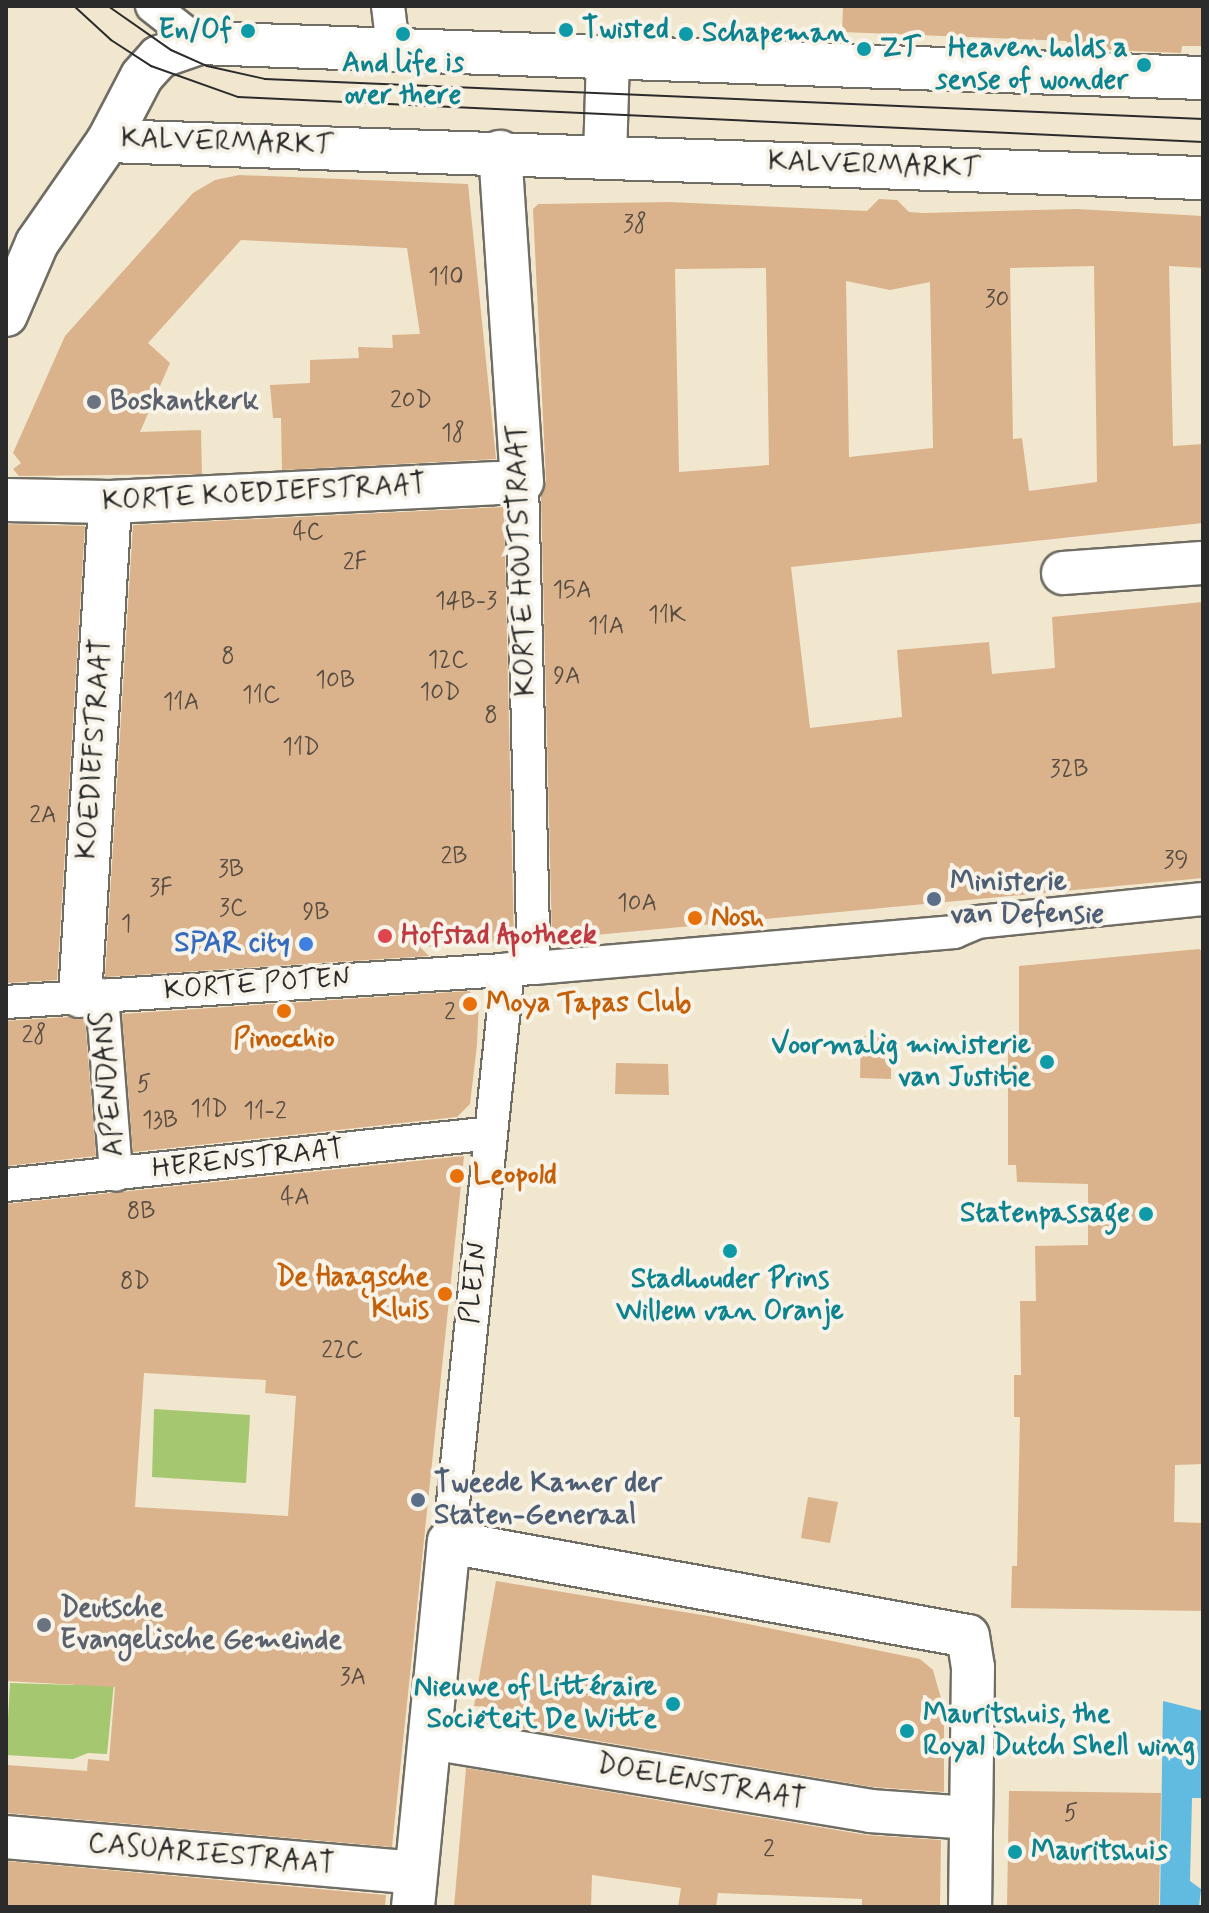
<!DOCTYPE html>
<html>
<head>
<meta charset="utf-8">
<style>
	body { margin:0 }
	#map { position:relative; width:1209px; height:1913px; overflow:hidden; background:#f1e7ce; font-family:Mynerve,sans-serif }
	div>[style] { position:absolute }
	[style*='--x'] { left:calc(var(--x)*1px); top:calc(var(--y)*1px); width:calc(var(--w)*1px); rotate:calc(var(--a)*1deg) }
	.green>* { inset:0; background:#a5c76f }
	.water>* { inset:0; background:#61badf }
	.building>* { inset:0; background:#dab38c }
	.roads { filter:drop-shadow(2px 0 #706d64) drop-shadow(-2px 0 #706d64) drop-shadow(0 2px #706d64) drop-shadow(0 -2px #706d64) }
	.pedestrian>* { height:32px; margin:-16px; padding:0 16px; transform-origin:16px; border-radius:16px; background:#fff }
	.minor>* { height:42px; margin:-21px; padding:0 21px; transform-origin:21px; border-radius:21px; background:#fff }
	.tram>* { height:2px; margin:-1px; padding:0 1px; transform-origin:1px; border-radius:1px; background:#2b2b2b }
	.dots>* { width:22px; height:22px; translate:-50% -50%; box-sizing:border-box; border:4px solid #f7f3e8; border-radius:50% }
	span { translate:-50% -50%; white-space:nowrap; text-align:center; line-height:1.15; -webkit-text-stroke:8px #f7f3e8; paint-order:stroke }
	.number-label { font-size:24px; color:#574d43 }
	.number-label span { -webkit-text-stroke-width:0 }
	.culture-label { font-size:28px; color:#0d838f; font-weight:700 }
	.left { translate:0 -50%; text-align:left }
	.right { translate:-100% -50%; text-align:right }
	.street-label { font-size:28px; color:#2b2b2b }
	.worship-label { font-size:28px; color:#5b616d; font-weight:700 }
	.service-label { font-size:28px; color:#4e5e75; font-weight:700 }
	.food-label { font-size:28px; color:#c56008; font-weight:700 }
	.health-label { font-size:28px; color:#be3a42; font-weight:700 }
	.shop-label { font-size:28px; color:#366cbe; font-weight:700 }
	.frame { position:absolute; inset:0; border:8px solid #2b2b2b; pointer-events:none }
</style>
</head>
<body>
<div id="map">
	<div class="green">
		<div style="clip-path:polygon(154px 1409px,250px 1415px,246px 1483px,152px 1477px)"></div>
		<div style="clip-path:polygon(77px 1650px,114px 1682px,107px 1754px,88px 1753px,73px 1759px,6px 1755px,10px 1683px,74px 1685px)"></div>
	</div>
	<div class="water">
		<div style="clip-path:polygon(1163px 1701px,1203px 1711px,1203px 1798px,1192px 1798px,1190px 1881px,1201px 1889px,1199px 1907px,1160px 1907px)"></div>
	</div>
	<div class="building">
		<div style="clip-path:polygon(843px 6px,1203px 6px,1203px 46px,1182px 46px,1181px 53px,1157px 52px,1067px 48px,1067px 41px,842px 32px)"></div>
		<div style="clip-path:polygon(239px 175px,468px 184px,496px 459px,282px 470px,281px 418px,273px 418px,270px 385px,310px 383px,310px 360px,359px 358px,358px 347px,393px 348px,392px 335px,420px 334px,407px 248px,241px 240px,148px 343px,170px 363px,140px 432px,201px 430px,202px 474px,19px 476px,13px 469px,21px 463px,13px 453px,65px 336px,193px 193px,215px 180px)"></div>
		<div style="clip-path:polygon(evenodd,879px 199px,897px 200px,909px 212px,924px 213px,1077px 209px,1203px 216px,1203px 268px,1169px 266px,1173px 446px,1203px 444px,1203px 523px,791px 567px,810px 728px,902px 717px,897px 650px,989px 642px,992px 674px,1055px 668px,1052px 617px,1203px 602px,1203px 878px,552px 939px,541px 495px,546px 480px,533px 209px,538px 204px,669px 202px,867px 211px,879px 199px,1094px 266px,1097px 482px,1029px 491px,1022px 438px,1013px 439px,1010px 268px,1094px 266px,879px 199px,766px 268px,769px 465px,679px 472px,675px 269px,766px 268px,879px 199px,846px 281px,890px 290px,930px 282px,933px 448px,849px 457px,846px 281px)"></div>
		<div style="clip-path:polygon(504px 507px,514px 942px,420px 947px,429px 956px,105px 977px,133px 525px)"></div>
		<div style="clip-path:polygon(6px 524px,85px 526px,57px 980px,6px 983px)"></div>
		<div style="clip-path:polygon(1199px 949px,1203px 952px,1203px 1464px,1175px 1465px,1174px 1522px,1203px 1523px,1203px 1611px,1011px 1608px,1012px 1566px,1017px 1566px,1020px 1417px,1014px 1417px,1014px 1375px,1021px 1375px,1020px 1301px,1036px 1301px,1035px 1246px,1088px 1245px,1088px 1184px,1017px 1182px,1016px 1165px,1008px 1165px,1008px 1050px,1019px 1050px,1019px 966px)"></div>
		<div style="clip-path:polygon(469px 991px,479px 1000px,477px 1045px,470px 1104px,457px 1117px,133px 1152px,122px 1014px)"></div>
		<div style="clip-path:polygon(69px 1017px,85px 1019px,96px 1156px,6px 1166px,6px 1021px)"></div>
		<div style="clip-path:polygon(861px 1036px,891px 1037px,891px 1079px,860px 1078px)"></div>
		<div style="clip-path:polygon(616px 1063px,668px 1064px,669px 1095px,615px 1094px)"></div>
		<div style="clip-path:polygon(evenodd,464px 1156px,392px 1847px,6px 1813px,6px 1765px,87px 1771px,88px 1759px,109px 1761px,115px 1687px,6px 1681px,6px 1204px,464px 1156px,144px 1373px,266px 1380px,265px 1393px,296px 1396px,288px 1516px,135px 1507px,144px 1373px)"></div>
		<div style="clip-path:polygon(808px 1497px,838px 1502px,830px 1543px,801px 1538px)"></div>
		<div style="clip-path:polygon(496px 1581px,714px 1617px,920px 1659px,933px 1670px,944px 1709px,944px 1792px,873px 1787px,478px 1721px,486px 1707px,474px 1706px)"></div>
		<div style="clip-path:polygon(466px 1768px,866px 1835px,941px 1840px,940px 1907px,862px 1907px,862px 1899px,718px 1893px,716px 1907px,678px 1907px,681px 1888px,592px 1875px,591px 1907px,454px 1907px)"></div>
		<div style="clip-path:polygon(1009px 1791px,1161px 1793px,1159px 1907px,1007px 1907px)"></div>
		<div style="clip-path:polygon(6px 1861px,386px 1895px,385px 1907px,6px 1907px)"></div>
	</div>
	<div class="roads">
		<div class="pedestrian">
			<div style="--x:152;--y:6;--w:60;--a:38.2"></div>
			<div style="--x:388;--y:6;--w:41;--a:83"></div>
			<div style="--x:522;--y:482;--w:486;--a:88.6"></div>
			<div style="--x:102;--y:995;--w:180;--a:85.5"></div>
			<div style="--x:6;--y:1002;--w:529;--a:-3.68"></div>
			<div style="--x:534;--y:968;--w:422;--a:-4.9"></div>
			<div style="--x:954;--y:932;--w:25;--a:-23"></div>
			<div style="--x:977;--y:922;--w:227;--a:-5.8"></div>
			<div style="--x:6;--y:1185;--w:487;--a:-6.1"></div>
			<div style="--x:449;--y:1542;--w:576;--a:-84.12"></div>
		</div>
		<div class="minor">
			<div style="--x:108;--y:141;--w:1096;--a:1.94"></div>
			<div style="--x:605;--y:158;--w:103;--a:-88.3"></div>
			<div style="--x:6;--y:315;--w:78;--a:-66.7"></div>
			<div style="--x:37;--y:243;--w:124;--a:-55.2"></div>
			<div style="--x:108;--y:141;--w:73;--a:-62.4"></div>
			<div style="--x:142;--y:76;--w:25;--a:-48"></div>
			<div style="--x:159;--y:57;--w:42;--a:-19.3"></div>
			<div style="--x:199;--y:43;--w:1005;--a:2"></div>
			<div style="--x:6;--y:500;--w:104;--a:1.1"></div>
			<div style="--x:110;--y:502;--w:412;--a:-2.8"></div>
			<div style="--x:522;--y:482;--w:331;--a:-93.8"></div>
			<div style="--x:1063;--y:573;--w:140;--a:-4.1"></div>
			<div style="--x:80;--y:996;--w:495;--a:-86.5"></div>
			<div style="--x:431;--y:1738;--w:445;--a:9.4"></div>
			<div style="--x:870;--y:1811;--w:101;--a:4"></div>
			<div style="--x:6;--y:1837;--w:411;--a:5"></div>
			<div style="--x:413;--y:1907;--w:367;--a:-84.4"></div>
			<div style="--x:449;--y:1542;--w:527;--a:10.27"></div>
			<div style="--x:968;--y:1636;--w:31;--a:81"></div>
			<div style="--x:973;--y:1667;--w:240;--a:90.7"></div>
		</div>
	</div>
	<div class="tram">
		<div style="--x:74;--y:6;--w:50;--a:42.6"></div>
		<div style="--x:111;--y:40;--w:48;--a:33"></div>
		<div style="--x:151;--y:66;--w:92;--a:19.6"></div>
		<div style="--x:238;--y:97;--w:966;--a:2.67"></div>
		<div style="--x:108;--y:6;--w:77;--a:34.9"></div>
		<div style="--x:171;--y:50;--w:39;--a:24"></div>
		<div style="--x:207;--y:66;--w:59;--a:12.6"></div>
		<div style="--x:265;--y:79;--w:939;--a:2.44"></div>
	</div>
	<div class="dots">
		<div style="left:566px;top:30px;background:#0f9aa8"></div>
		<div style="left:248px;top:31px;background:#0f9aa8"></div>
		<div style="left:403px;top:34px;background:#0f9aa8"></div>
		<div style="left:686px;top:34px;background:#0f9aa8"></div>
		<div style="left:864px;top:49px;background:#0f9aa8"></div>
		<div style="left:1144px;top:65px;background:#0f9aa8"></div>
		<div style="left:94px;top:402px;background:#6b7280"></div>
		<div style="left:934px;top:899px;background:#5c6f8a"></div>
		<div style="left:695px;top:918px;background:#e8710a"></div>
		<div style="left:385px;top:936px;background:#e0444e"></div>
		<div style="left:306px;top:944px;background:#3f7fe0"></div>
		<div style="left:470px;top:1004px;background:#e8710a"></div>
		<div style="left:284px;top:1011px;background:#e8710a"></div>
		<div style="left:1047px;top:1062px;background:#0f9aa8"></div>
		<div style="left:457px;top:1176px;background:#e8710a"></div>
		<div style="left:1146px;top:1214px;background:#0f9aa8"></div>
		<div style="left:730px;top:1251px;background:#0f9aa8"></div>
		<div style="left:445px;top:1294px;background:#e8710a"></div>
		<div style="left:418px;top:1500px;background:#5c6f8a"></div>
		<div style="left:44px;top:1625px;background:#6b7280"></div>
		<div style="left:673px;top:1704px;background:#0f9aa8"></div>
		<div style="left:907px;top:1731px;background:#0f9aa8"></div>
		<div style="left:1015px;top:1852px;background:#0f9aa8"></div>
	</div>
	<div class="number-label">
		<span style="left:635px;top:225px">38</span>
		<span style="left:446px;top:278px">110</span>
		<span style="left:997px;top:300px">30</span>
		<span style="left:411px;top:401px">20D</span>
		<span style="left:453px;top:434px">18</span>
		<span style="left:308px;top:533px">4C</span>
		<span style="left:355px;top:563px">2F</span>
		<span style="left:572px;top:591px">15A</span>
		<span style="left:466px;top:602px">14B-3</span>
		<span style="left:667px;top:616px">11K</span>
		<span style="left:606px;top:627px">11A</span>
		<span style="left:228px;top:657px">8</span>
		<span style="left:448px;top:661px">12C</span>
		<span style="left:567px;top:677px">9A</span>
		<span style="left:335px;top:681px">10B</span>
		<span style="left:440px;top:693px">10D</span>
		<span style="left:261px;top:696px">11C</span>
		<span style="left:181px;top:703px">11A</span>
		<span style="left:491px;top:716px">8</span>
		<span style="left:301px;top:748px">11D</span>
		<span style="left:1069px;top:770px">32B</span>
		<span style="left:43px;top:816px">2A</span>
		<span style="left:454px;top:857px">2B</span>
		<span style="left:1176px;top:861px">39</span>
		<span style="left:231px;top:870px">3B</span>
		<span style="left:161px;top:889px">3F</span>
		<span style="left:637px;top:904px">10A</span>
		<span style="left:233px;top:909px">3C</span>
		<span style="left:316px;top:913px">9B</span>
		<span style="left:126px;top:925px">1</span>
		<span style="left:450px;top:1013px">2</span>
		<span style="left:34px;top:1036px">28</span>
		<span style="left:144px;top:1085px">5</span>
		<span style="left:209px;top:1110px">11D</span>
		<span style="left:265px;top:1112px">11-2</span>
		<span style="left:160px;top:1121px">13B</span>
		<span style="left:295px;top:1198px">4A</span>
		<span style="left:141px;top:1212px">8B</span>
		<span style="left:135px;top:1282px">8D</span>
		<span style="left:342px;top:1351px">22C</span>
		<span style="left:353px;top:1678px">3A</span>
		<span style="left:1071px;top:1814px">5</span>
		<span style="left:769px;top:1850px">2</span>
	</div>
	<div class="culture-label">
		<span class="left" style="left:582px;top:30px">Twisted</span>
		<span class="right" style="left:232px;top:31px">En/Of</span>
		<span class="left" style="left:702px;top:34px">Schapeman</span>
		<span class="left" style="left:880px;top:49px">ZT</span>
		<span class="right" style="left:1128px;top:65px">Heaven holds a<br>sense of wonder</span>
		<span style="left:403px;top:80px">And life is<br>over there</span>
		<span class="right" style="left:1031px;top:1062px">Voormalig ministerie<br>van Justitie</span>
		<span class="right" style="left:1130px;top:1214px">Statenpassage</span>
		<span style="left:730px;top:1296px">Stadhouder Prins<br>Willem van Oranje</span>
		<span class="right" style="left:657px;top:1704px">Nieuwe of Littéraire<br>Sociëteit De Witte</span>
		<span class="left" style="left:923px;top:1731px">Mauritshuis, the<br>Royal Dutch Shell wing</span>
		<span class="left" style="left:1031px;top:1852px">Mauritshuis</span>
	</div>
	<div class="street-label">
		<span style="left:227px;top:143px;rotate:2deg">KALVERMARKT</span>
		<span style="left:874px;top:166px;rotate:2deg">KALVERMARKT</span>
		<span style="left:264px;top:494px;rotate:-3deg">KORTE KOEDIEFSTRAAT</span>
		<span style="left:522px;top:560px;rotate:-92deg">KORTE HOUTSTRAAT</span>
		<span style="left:95px;top:749px;rotate:-86deg">KOEDIEFSTRAAT</span>
		<span style="left:257px;top:985px;rotate:-4deg">KORTE POTEN</span>
		<span style="left:109px;top:1084px;rotate:-95deg">APENDANS</span>
		<span style="left:248px;top:1160px;rotate:-6deg">HERENSTRAAT</span>
		<span style="left:475px;top:1283px;rotate:-84deg">PLEIN</span>
		<span style="left:701px;top:1783px;rotate:10deg">DOELENSTRAAT</span>
		<span style="left:211px;top:1855px;rotate:5deg">CASUARIESTRAAT</span>
	</div>
	<div class="worship-label">
		<span class="left" style="left:110px;top:402px">Boskantkerk</span>
		<span class="left" style="left:60px;top:1625px">Deutsche<br>Evangelische Gemeinde</span>
	</div>
	<div class="service-label">
		<span class="left" style="left:950px;top:899px">Ministerie<br>van Defensie</span>
		<span class="left" style="left:434px;top:1500px">Tweede Kamer der<br>Staten-Generaal</span>
	</div>
	<div class="food-label">
		<span class="left" style="left:711px;top:918px">Nosh</span>
		<span class="left" style="left:486px;top:1004px">Moya Tapas Club</span>
		<span style="left:284px;top:1040px">Pinocchio</span>
		<span class="left" style="left:473px;top:1176px">Leopold</span>
		<span class="right" style="left:429px;top:1294px">De Haagsche<br>Kluis</span>
	</div>
	<div class="health-label">
		<span class="left" style="left:401px;top:936px">Hofstad Apotheek</span>
	</div>
	<div class="shop-label">
		<span class="right" style="left:290px;top:944px">SPAR city</span>
	</div>
	<div class="frame"></div>
</div>
</body>
</html>
